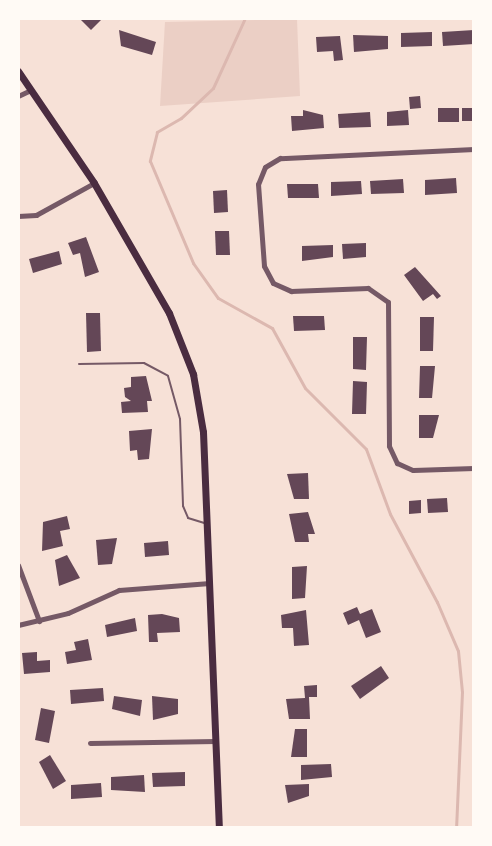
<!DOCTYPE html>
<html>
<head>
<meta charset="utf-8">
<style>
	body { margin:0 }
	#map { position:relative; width:492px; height:846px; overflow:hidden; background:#f7e1d7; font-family:"Sofia Sans Condensed",sans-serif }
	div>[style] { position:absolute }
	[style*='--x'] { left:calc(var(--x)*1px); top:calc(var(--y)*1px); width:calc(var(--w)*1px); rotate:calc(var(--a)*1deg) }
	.green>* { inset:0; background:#ebcfc5 }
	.stream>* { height:3px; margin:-1.5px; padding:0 1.5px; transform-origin:1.5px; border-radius:1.5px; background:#dcb8b0 }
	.building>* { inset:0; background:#644757 }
	.service>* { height:2px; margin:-1px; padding:0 1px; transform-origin:1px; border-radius:1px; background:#755966 }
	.minor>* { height:5px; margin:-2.5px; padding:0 2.5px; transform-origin:2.5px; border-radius:2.5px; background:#755966 }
	.secondary>* { height:7px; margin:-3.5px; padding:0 3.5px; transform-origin:3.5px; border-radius:3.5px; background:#4a2c40 }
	span { translate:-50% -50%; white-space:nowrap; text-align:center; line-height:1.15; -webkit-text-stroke:6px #fffaf5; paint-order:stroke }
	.frame { position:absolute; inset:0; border:20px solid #fffaf5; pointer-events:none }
</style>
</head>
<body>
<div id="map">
	<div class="green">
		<div style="clip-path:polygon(297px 19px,300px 96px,160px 106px,165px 22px)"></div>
	</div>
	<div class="stream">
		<div style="--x:245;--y:18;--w:77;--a:114.6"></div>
		<div style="--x:213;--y:88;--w:44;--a:136.8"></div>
		<div style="--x:181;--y:118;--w:28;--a:150"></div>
		<div style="--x:157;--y:132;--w:30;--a:104"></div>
		<div style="--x:150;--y:161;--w:111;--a:67.1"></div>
		<div style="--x:193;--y:263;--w:43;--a:54.5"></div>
		<div style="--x:218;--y:298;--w:62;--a:29.1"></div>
		<div style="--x:272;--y:328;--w:68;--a:61.2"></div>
		<div style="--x:305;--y:388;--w:86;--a:45"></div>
		<div style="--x:366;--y:449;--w:69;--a:69.7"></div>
		<div style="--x:390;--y:514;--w:100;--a:61.9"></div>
		<div style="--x:437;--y:602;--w:53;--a:66.8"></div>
		<div style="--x:458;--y:651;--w:41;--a:84.4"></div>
		<div style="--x:462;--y:692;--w:136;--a:92.5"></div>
	</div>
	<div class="building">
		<div style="clip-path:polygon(79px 18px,100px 18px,102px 19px,91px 30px)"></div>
		<div style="clip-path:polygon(119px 30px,156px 42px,152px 55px,121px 46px)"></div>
		<div style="clip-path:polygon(474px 30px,474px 44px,443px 46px,442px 32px)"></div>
		<div style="clip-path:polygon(432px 32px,432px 46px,401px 47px,401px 33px)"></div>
		<div style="clip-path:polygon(353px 35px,388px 36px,388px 49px,354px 52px)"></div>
		<div style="clip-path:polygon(340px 36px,343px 60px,334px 61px,333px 51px,317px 52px,316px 37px)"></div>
		<div style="clip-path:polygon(420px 96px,421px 108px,410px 109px,409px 97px)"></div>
		<div style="clip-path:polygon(438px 108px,459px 108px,459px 122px,438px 122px)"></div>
		<div style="clip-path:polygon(462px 108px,473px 108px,474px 121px,462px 121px)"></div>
		<div style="clip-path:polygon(303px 110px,323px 115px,324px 128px,292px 131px,291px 116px,303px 116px)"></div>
		<div style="clip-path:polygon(408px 110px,409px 125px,387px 126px,387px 112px)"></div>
		<div style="clip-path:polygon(370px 112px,371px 127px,339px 128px,338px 114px)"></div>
		<div style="clip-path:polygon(456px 178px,457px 193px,425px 195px,425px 180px)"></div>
		<div style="clip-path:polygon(403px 179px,404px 193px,371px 194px,370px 181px)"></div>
		<div style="clip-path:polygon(361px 181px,362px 194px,331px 196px,331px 182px)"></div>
		<div style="clip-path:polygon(287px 184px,318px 184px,319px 198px,288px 198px)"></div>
		<div style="clip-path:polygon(227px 190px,228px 212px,214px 213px,213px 191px)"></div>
		<div style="clip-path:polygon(215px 231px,229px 231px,230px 255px,216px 255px)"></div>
		<div style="clip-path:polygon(86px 237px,99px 272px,85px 277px,80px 253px,73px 255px,68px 243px)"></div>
		<div style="clip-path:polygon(366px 243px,366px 257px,343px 259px,342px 244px)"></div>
		<div style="clip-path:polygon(333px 245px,333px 257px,302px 261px,302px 246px)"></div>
		<div style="clip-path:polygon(59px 251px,62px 264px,33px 273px,29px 259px)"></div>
		<div style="clip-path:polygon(415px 267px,441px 296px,437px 299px,433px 294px,423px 301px,404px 275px)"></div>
		<div style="clip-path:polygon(86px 313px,100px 313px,101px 351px,87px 352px)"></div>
		<div style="clip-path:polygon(293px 316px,324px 316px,325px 330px,294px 331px)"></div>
		<div style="clip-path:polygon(420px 317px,434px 317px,433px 351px,420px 351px)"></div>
		<div style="clip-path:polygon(353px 337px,367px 337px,366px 370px,353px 369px)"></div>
		<div style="clip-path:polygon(420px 366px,435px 366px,432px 398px,419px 398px)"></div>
		<div style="clip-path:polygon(146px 376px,152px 401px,147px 401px,148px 412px,122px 413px,121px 402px,131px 401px,125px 397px,124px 388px,131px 387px,131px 377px)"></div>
		<div style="clip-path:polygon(353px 381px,367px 382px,366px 414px,352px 414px)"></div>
		<div style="clip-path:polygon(419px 415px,439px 415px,433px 438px,419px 438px)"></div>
		<div style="clip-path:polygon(152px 429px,149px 459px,138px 460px,137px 450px,130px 451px,129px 431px)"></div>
		<div style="clip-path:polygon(308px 473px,309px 499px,294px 499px,287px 474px)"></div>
		<div style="clip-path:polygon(447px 498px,448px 512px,428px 513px,427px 499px)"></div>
		<div style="clip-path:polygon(421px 500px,421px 513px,409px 514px,409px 501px)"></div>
		<div style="clip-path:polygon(308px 512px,315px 534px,308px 534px,309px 542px,295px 542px,289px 514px)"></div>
		<div style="clip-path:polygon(67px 516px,70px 529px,60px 531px,63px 546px,42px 551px,43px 522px)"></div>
		<div style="clip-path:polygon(117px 538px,112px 564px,98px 565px,96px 540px)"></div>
		<div style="clip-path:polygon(168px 541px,169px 555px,145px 557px,144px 543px)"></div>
		<div style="clip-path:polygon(67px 555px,80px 578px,59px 586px,55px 560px)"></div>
		<div style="clip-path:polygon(307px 566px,305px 598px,292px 599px,292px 567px)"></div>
		<div style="clip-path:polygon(357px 607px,360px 614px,372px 609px,381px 632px,366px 638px,359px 620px,348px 625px,343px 613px)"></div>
		<div style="clip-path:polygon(306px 610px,309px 645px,294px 646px,293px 628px,282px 628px,281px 615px)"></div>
		<div style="clip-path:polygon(162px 614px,179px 618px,180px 632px,157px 633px,158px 642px,149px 642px,148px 615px)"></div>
		<div style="clip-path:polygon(135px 618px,137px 631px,107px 637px,105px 625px)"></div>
		<div style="clip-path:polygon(88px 639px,92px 660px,67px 664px,65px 652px,76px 650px,74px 642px)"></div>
		<div style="clip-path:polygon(37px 652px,37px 661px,50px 660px,50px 672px,24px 674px,22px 653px)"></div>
		<div style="clip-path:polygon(381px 666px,389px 678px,360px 699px,351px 686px)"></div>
		<div style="clip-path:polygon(317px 685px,317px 697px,309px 697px,310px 719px,289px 719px,286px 699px,305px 698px,304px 686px)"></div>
		<div style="clip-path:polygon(103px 688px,104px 701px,71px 704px,70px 690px)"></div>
		<div style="clip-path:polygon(114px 696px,142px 700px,140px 716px,112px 709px)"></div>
		<div style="clip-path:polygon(152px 696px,178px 699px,178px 714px,153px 720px)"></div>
		<div style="clip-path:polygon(41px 708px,55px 711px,49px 743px,35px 740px)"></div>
		<div style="clip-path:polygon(295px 729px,307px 729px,307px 757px,291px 757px)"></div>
		<div style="clip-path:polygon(50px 755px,66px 781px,53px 789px,39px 762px)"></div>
		<div style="clip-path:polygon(331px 764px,332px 777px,301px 780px,301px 765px)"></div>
		<div style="clip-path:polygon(185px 772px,185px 786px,153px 787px,152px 773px)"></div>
		<div style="clip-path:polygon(144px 775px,145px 792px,111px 790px,111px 777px)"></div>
		<div style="clip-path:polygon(101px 783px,102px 797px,71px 799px,71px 785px)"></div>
		<div style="clip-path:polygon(309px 784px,309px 796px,288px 803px,285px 785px)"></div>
	</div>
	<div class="service">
		<div style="--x:79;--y:364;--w:65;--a:-0.9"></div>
		<div style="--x:144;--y:363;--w:27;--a:28"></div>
		<div style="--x:168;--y:376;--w:45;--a:74.4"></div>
		<div style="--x:180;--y:419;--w:87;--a:88"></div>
		<div style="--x:183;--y:506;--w:13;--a:67"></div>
		<div style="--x:188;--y:518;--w:17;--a:17"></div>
	</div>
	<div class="minor">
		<div style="--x:18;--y:96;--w:14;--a:-25"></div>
		<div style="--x:474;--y:149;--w:194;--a:177.3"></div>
		<div style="--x:280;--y:158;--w:17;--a:149"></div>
		<div style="--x:265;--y:167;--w:18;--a:112"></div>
		<div style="--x:258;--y:184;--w:82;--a:85.8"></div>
		<div style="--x:264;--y:266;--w:19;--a:62"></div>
		<div style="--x:273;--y:283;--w:20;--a:24"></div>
		<div style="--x:291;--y:291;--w:77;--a:-2.2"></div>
		<div style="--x:368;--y:288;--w:24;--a:35"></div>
		<div style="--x:388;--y:302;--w:144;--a:89.6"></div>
		<div style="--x:389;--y:446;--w:19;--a:65"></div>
		<div style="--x:397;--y:463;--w:17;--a:24"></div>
		<div style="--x:413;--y:470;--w:61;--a:-1.9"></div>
		<div style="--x:18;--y:216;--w:18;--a:-3"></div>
		<div style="--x:36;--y:215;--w:66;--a:-28.9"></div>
		<div style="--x:18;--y:565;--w:60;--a:69.4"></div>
		<div style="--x:18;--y:625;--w:51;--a:-13.5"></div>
		<div style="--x:68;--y:613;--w:56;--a:-24.3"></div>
		<div style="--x:119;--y:590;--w:91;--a:-4.4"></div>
		<div style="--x:90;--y:743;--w:126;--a:-0.9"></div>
	</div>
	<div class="secondary">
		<div style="--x:18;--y:71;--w:135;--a:55.8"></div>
		<div style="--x:94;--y:183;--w:150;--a:60"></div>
		<div style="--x:169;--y:313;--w:66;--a:68.5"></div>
		<div style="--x:193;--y:374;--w:59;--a:80.2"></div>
		<div style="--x:203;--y:432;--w:396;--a:87.7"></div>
	</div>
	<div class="frame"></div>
</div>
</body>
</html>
